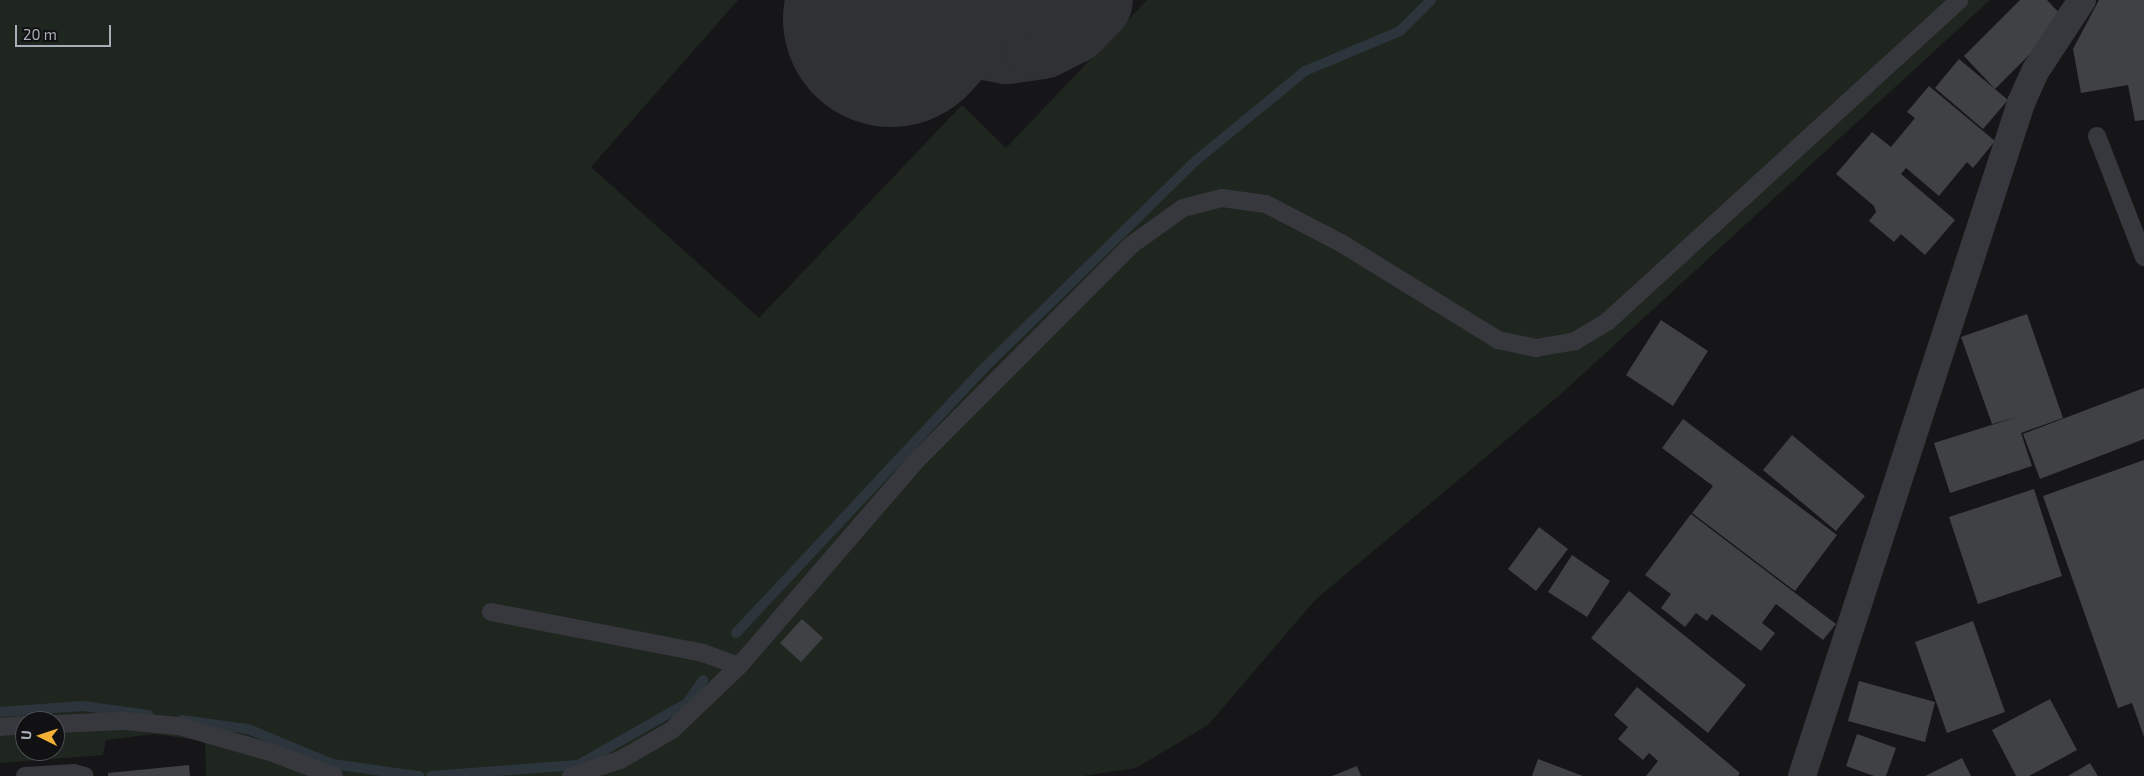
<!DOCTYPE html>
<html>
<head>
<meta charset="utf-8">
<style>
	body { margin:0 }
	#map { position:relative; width:2144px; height:776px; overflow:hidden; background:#161618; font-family:"Exo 2",sans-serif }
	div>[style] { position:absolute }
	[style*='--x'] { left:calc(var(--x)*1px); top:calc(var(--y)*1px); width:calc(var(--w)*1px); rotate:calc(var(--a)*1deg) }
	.green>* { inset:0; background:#1e261f }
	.stream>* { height:10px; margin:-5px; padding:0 5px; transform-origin:5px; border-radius:5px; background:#2c353c }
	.taxiway>* { height:86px; margin:-43px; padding:0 43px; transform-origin:43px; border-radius:43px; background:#303135 }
	.runway>* { height:216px; margin:-108px; padding:0 108px; transform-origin:108px; border-radius:108px; background:#303135 }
	.building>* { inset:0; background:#404145 }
	.service>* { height:18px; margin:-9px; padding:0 9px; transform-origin:9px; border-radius:9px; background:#37383d }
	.minor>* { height:28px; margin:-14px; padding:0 14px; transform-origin:14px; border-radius:14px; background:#37383d }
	span { translate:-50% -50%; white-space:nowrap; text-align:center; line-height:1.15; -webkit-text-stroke:4px #111113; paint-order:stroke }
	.north { position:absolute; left:15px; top:711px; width:50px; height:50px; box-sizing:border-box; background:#111113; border:1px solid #4d4f55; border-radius:50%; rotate:274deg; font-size:14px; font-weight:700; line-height:20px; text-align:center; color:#a8adb8 }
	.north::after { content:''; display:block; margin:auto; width:18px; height:22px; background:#f2b134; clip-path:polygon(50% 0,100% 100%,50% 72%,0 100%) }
	.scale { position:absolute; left:15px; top:25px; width:96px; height:22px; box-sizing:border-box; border:2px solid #a8adb8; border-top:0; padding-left:6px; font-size:15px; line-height:18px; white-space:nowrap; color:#a8adb8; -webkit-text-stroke:4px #111113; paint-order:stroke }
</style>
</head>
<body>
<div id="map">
	<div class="green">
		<div style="clip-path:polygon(evenodd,0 0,738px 0,591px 167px,759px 318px,962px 105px,1006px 148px,1147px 0,1990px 0,1562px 393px,1315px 600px,1208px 725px,1136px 768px,1083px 776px,206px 776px,205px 741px,155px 734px,106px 740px,103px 755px,0 763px,0 0,25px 721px,55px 721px,55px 751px,25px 751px,25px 721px)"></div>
	</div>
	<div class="stream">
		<div style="--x:736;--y:633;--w:364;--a:-46.9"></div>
		<div style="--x:985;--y:367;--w:291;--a:-44.4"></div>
		<div style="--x:1193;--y:163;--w:145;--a:-39.4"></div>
		<div style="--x:1305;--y:71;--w:103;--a:-22.8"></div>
		<div style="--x:1400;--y:31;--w:44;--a:-45"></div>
		<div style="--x:0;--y:712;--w:83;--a:-4.1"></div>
		<div style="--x:83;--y:706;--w:66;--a:7.9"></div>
		<div style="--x:182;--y:720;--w:67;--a:7.8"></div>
		<div style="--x:248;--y:729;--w:91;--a:22.6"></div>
		<div style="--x:332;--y:764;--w:88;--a:7.9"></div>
		<div style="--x:431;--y:776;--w:147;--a:-4.3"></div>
		<div style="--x:578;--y:765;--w:125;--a:-29.6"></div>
		<div style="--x:687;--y:703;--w:28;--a:-55"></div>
	</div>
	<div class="taxiway">
		<div style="--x:931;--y:0;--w:31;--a:45"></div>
		<div style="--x:953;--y:22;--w:30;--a:28"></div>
		<div style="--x:979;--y:36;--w:28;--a:10"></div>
		<div style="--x:1007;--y:41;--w:34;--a:-8"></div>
		<div style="--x:1041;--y:36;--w:31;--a:-27"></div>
		<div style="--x:1069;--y:22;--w:30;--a:-46"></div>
	</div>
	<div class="runway">
		<div style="--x:891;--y:19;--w:25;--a:-48"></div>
	</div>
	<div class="building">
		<div style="clip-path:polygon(2020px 0,2047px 0,2065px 19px,1995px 89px,1964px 56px)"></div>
		<div style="clip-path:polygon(2099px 0,2144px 0,2144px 120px,2135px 121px,2128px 85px,2081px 93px,2073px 49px)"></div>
		<div style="clip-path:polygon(1959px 59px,2008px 100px,1983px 129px,1935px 88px)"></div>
		<div style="clip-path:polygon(1929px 86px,1995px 141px,1973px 168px,1967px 162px,1939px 196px,1906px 168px,1901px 174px,1955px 220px,1925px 255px,1901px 234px,1894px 242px,1869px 221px,1876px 212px,1874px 206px,1836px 174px,1872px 132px,1891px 147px,1915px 118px,1907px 112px)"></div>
		<div style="clip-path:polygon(2027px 314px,2063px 418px,2021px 433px,2032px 466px,1950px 493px,1934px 443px,2017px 417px,1992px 424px,1961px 337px)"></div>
		<div style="clip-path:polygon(1661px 320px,1708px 351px,1673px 406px,1626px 375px)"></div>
		<div style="clip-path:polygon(2144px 388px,2144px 439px,2040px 479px,2023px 434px)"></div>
		<div style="clip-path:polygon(1683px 419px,1837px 535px,1795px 591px,1692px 513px,1713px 486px,1662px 448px)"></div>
		<div style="clip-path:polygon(1792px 435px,1865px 496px,1836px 531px,1763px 470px)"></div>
		<div style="clip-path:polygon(2144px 460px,2144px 737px,2132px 703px,2118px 708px,2043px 496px)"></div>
		<div style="clip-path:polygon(2034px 489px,2062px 576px,1978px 604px,1949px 517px)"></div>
		<div style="clip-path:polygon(1691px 514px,1836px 624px,1823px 640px,1776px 604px,1762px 623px,1775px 633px,1761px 651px,1712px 614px,1707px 621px,1696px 613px,1685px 627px,1661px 608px,1671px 594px,1645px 575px)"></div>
		<div style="clip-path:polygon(1539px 527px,1568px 549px,1536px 591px,1508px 569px)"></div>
		<div style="clip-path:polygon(1572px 555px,1610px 581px,1587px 617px,1548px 592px)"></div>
		<div style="clip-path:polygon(1629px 591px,1746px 685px,1708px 733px,1591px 638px)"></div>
		<div style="clip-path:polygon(802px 619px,823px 638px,801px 662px,780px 643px)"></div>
		<div style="clip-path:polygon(1973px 621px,2005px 712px,1947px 733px,1915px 642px)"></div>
		<div style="clip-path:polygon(1859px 681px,1935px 702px,1925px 742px,1848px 721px)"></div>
		<div style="clip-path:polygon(1637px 687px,1740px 773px,1738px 776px,1646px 776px,1658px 761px,1649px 753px,1643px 760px,1618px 739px,1628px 727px,1614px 715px)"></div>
		<div style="clip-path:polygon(2050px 699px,2077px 750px,2029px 776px,2016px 776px,1992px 730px)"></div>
		<div style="clip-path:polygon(1857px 734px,1896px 748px,1886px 776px,1874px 776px,1846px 766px)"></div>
		<div style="clip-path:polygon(1962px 758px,1971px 776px,1925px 776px)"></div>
		<div style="clip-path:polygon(1538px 759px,1583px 776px,1532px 776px)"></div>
		<div style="clip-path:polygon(2090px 763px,2098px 776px,2068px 776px)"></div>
		<div style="clip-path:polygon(189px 765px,190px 776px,108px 776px,108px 773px)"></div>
		<div style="clip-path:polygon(1357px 766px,1361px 776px,1332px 776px)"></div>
	</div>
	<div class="service">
		<div style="--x:2097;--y:136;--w:130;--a:68.8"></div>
		<div style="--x:491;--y:612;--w:216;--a:10.9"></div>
		<div style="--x:703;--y:653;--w:38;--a:20"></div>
		<div style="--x:55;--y:724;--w:69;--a:-2.5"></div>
		<div style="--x:124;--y:721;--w:55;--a:5.2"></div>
		<div style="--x:179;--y:726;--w:98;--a:16"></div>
		<div style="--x:273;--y:753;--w:65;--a:20.7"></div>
		<div style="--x:0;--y:727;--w:25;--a:-5"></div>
		<div style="--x:25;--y:776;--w:49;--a:-3.5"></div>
		<div style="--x:74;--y:773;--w:11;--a:15"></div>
		<div style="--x:571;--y:776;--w:52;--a:-18.1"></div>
		<div style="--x:620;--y:760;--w:60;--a:-30"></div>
		<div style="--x:672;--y:730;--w:93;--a:-43.7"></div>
		<div style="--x:739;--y:666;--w:269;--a:-49.2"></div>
		<div style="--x:915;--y:462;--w:305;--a:-45.1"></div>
		<div style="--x:1130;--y:246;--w:65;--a:-35.6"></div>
		<div style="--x:1183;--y:208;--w:40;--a:-14.4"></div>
		<div style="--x:1222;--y:198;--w:44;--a:7.8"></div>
		<div style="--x:1266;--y:204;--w:85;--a:27.5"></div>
		<div style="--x:1341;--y:243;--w:185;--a:31.7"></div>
		<div style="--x:1498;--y:340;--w:39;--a:12"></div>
		<div style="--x:1536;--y:348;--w:40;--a:-10"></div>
		<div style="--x:1575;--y:341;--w:39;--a:-31"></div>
		<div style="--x:1608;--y:321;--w:476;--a:-42.4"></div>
	</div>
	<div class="minor">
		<div style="--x:1802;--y:776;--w:708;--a:-71.97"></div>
		<div style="--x:2021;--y:103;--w:36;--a:-66"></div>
		<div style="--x:2036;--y:70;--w:84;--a:-56.7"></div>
	</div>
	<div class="north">U</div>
	<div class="scale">20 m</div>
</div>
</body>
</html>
